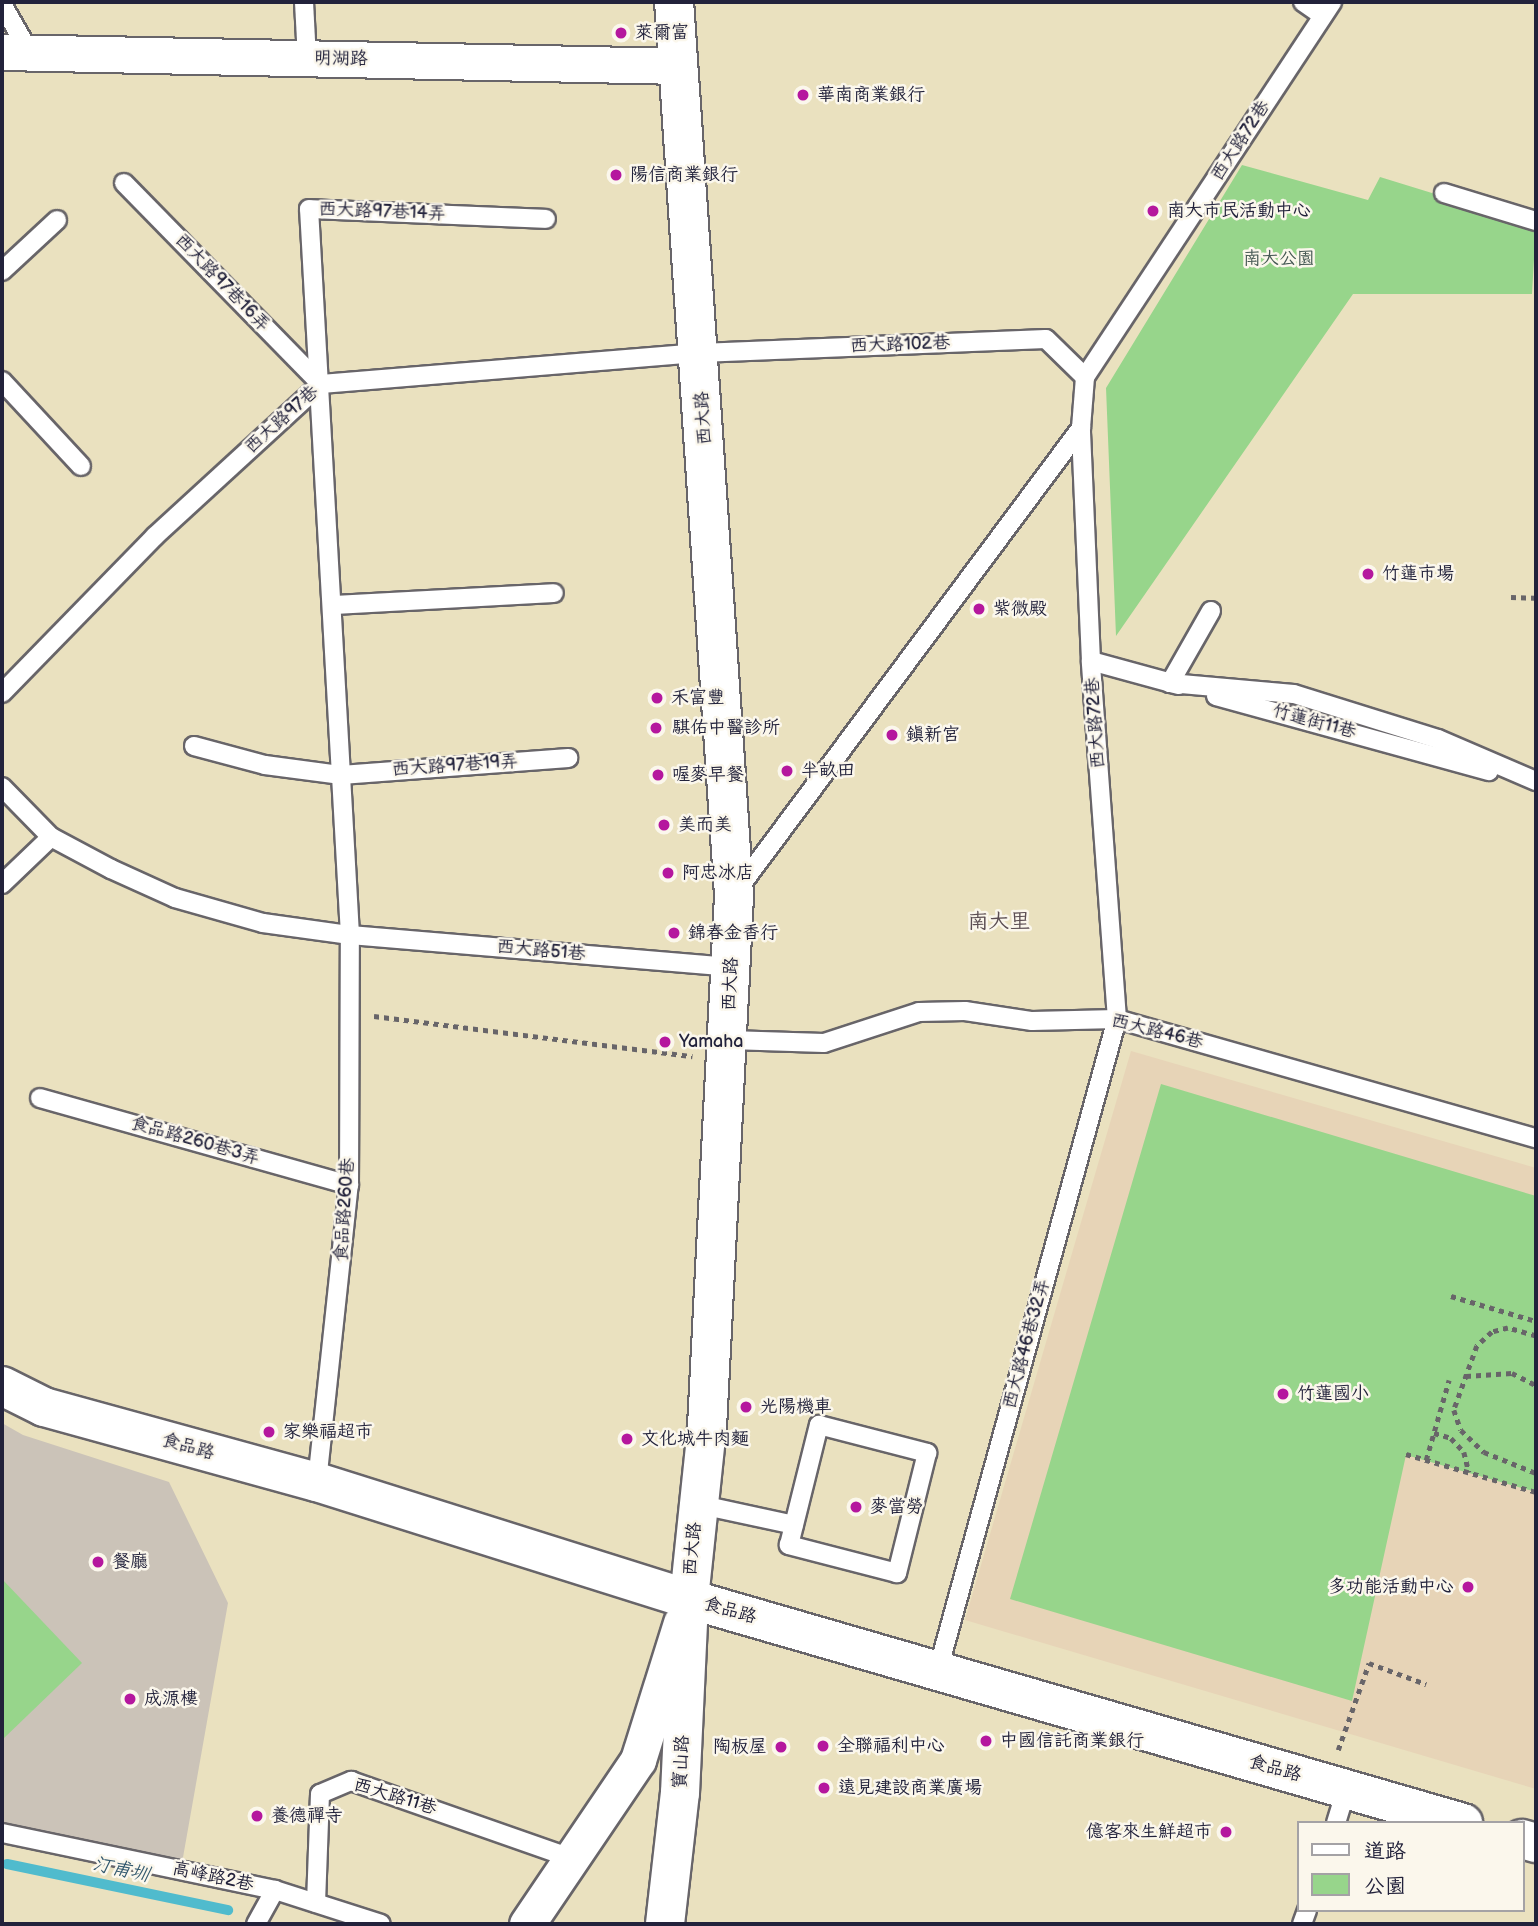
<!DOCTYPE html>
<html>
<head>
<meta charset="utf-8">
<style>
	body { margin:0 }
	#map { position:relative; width:1538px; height:1926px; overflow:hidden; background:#eae1bf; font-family:"Balsamiq Sans","LXGW WenKai TC",sans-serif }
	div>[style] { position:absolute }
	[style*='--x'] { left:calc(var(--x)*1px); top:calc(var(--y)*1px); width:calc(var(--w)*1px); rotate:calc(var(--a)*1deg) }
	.built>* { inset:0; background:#e7d4b7 }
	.industrial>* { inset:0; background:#cbc3b8 }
	.green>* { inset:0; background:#97d58b }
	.stream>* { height:10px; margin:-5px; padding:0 5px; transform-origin:5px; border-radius:5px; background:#50bbcd }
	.path>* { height:4.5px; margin-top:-2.25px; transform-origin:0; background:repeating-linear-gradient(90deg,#686569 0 5px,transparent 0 10px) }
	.roads { filter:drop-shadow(2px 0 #686569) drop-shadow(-2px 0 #686569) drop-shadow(0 2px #686569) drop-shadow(0 -2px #686569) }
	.lane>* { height:18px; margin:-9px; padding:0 9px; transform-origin:9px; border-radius:9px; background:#fff }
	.street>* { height:35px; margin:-17.5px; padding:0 17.5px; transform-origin:17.5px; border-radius:17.5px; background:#fff }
	.secondary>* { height:38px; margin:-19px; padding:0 19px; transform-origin:19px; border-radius:19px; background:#fff }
	.dots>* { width:19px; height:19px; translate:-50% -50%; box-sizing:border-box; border:4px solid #fbf7ec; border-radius:50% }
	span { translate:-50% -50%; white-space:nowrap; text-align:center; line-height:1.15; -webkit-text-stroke:5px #fbf7ec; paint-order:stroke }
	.poi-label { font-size:18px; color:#22223b }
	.left { translate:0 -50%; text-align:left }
	.right { translate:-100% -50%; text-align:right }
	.street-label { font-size:18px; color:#22223b }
	.park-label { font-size:18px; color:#455853 }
	.water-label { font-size:19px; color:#32586e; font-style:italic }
	.quarter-label { font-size:21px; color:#5c4e53 }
	.frame { position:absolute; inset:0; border:4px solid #22223b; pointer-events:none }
	.legend { position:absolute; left:1297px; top:1821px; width:228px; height:91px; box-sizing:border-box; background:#fbf7ec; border:2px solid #a4a2a5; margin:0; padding:9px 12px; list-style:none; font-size:21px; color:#22223b }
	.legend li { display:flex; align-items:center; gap:14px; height:35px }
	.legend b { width:35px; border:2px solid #a4a2a5 }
</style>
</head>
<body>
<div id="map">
	<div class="built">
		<div style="clip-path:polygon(1131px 1051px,1536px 1168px,1536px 1789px,965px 1620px)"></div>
	</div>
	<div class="industrial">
		<div style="clip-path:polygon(2px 1423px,23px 1435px,169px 1482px,228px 1603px,182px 1863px,2px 1825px)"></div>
	</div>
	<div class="green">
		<div style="clip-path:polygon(1242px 165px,1368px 200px,1380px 177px,1536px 225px,1532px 294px,1353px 294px,1116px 636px,1106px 388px)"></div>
		<div style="clip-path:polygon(1161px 1084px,1536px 1196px,1536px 1492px,1406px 1455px,1352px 1701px,1010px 1599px)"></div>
		<div style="clip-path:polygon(2px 1579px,82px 1663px,2px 1740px)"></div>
	</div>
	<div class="stream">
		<div style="--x:7;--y:1864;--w:226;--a:11.8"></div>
	</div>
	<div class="path">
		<div style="--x:1511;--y:597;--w:25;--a:2"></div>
		<div style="--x:374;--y:1016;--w:321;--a:7.2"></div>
		<div style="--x:1451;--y:1296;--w:89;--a:16.4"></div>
		<div style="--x:1536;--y:1336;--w:29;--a:-164"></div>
		<div style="--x:1508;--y:1328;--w:16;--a:166"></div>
		<div style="--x:1492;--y:1332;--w:21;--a:137"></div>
		<div style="--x:1477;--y:1346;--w:68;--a:109.8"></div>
		<div style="--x:1454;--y:1410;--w:21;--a:71"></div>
		<div style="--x:1461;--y:1430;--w:32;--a:44"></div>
		<div style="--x:1484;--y:1452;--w:56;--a:22"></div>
		<div style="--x:1466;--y:1376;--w:46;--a:-3.7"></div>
		<div style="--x:1512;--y:1373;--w:27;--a:27"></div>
		<div style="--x:1434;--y:1433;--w:18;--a:16"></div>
		<div style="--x:1451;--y:1438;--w:19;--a:47"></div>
		<div style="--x:1464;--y:1452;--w:21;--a:76"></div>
		<div style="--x:1406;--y:1454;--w:135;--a:16.3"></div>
		<div style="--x:1426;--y:1460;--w:83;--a:-74"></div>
		<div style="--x:1338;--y:1750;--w:92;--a:-70.4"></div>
		<div style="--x:1369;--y:1663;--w:61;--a:20.2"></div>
	</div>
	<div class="roads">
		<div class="lane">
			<div style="--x:304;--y:2;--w:57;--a:87"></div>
			<div style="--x:1303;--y:2;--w:24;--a:35"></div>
			<div style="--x:2;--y:4;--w:56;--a:60.3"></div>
			<div style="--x:124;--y:183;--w:281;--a:45.6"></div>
			<div style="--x:1444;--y:193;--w:96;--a:16.9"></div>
			<div style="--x:2;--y:271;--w:75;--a:-42.8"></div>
			<div style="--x:2;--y:381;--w:116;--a:47.1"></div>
			<div style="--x:334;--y:605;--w:220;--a:-3.1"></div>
			<div style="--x:1211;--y:611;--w:83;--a:119.7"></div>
			<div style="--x:1170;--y:683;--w:124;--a:5.1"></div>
			<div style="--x:1294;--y:694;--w:151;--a:17.4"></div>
			<div style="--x:1438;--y:739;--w:107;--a:23.2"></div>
			<div style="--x:1091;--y:661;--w:91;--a:15.3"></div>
			<div style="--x:2;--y:693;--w:219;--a:-45.7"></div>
			<div style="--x:155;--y:536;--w:225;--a:-42.5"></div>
			<div style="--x:321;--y:384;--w:380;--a:-4.7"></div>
			<div style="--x:700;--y:353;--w:346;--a:-2.3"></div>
			<div style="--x:1046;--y:339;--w:54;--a:44.3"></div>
			<div style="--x:1216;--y:696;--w:283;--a:15.4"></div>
			<div style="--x:194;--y:746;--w:73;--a:15"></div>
			<div style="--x:265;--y:765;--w:77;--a:7.5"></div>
			<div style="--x:341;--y:775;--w:228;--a:-4.3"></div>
			<div style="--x:2;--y:787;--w:70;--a:45.6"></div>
			<div style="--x:51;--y:837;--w:68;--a:28.1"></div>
			<div style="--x:111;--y:869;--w:70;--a:24.4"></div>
			<div style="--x:175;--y:898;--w:91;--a:15.9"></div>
			<div style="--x:263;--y:923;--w:88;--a:7.9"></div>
			<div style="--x:350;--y:935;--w:384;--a:4.8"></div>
			<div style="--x:2;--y:884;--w:68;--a:-43.8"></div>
			<div style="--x:738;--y:889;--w:575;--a:-53.35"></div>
			<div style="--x:1081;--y:428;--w:51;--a:-85.5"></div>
			<div style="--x:1085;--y:377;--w:449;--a:-56.6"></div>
			<div style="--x:729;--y:1040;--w:95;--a:1.8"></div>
			<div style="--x:824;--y:1043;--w:100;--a:-18.1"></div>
			<div style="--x:919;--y:1012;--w:46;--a:-1.2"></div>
			<div style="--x:965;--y:1011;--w:68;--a:8.5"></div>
			<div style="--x:1032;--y:1021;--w:85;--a:-1.3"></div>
			<div style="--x:1117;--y:1019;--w:436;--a:15.9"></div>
			<div style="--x:40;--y:1098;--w:321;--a:15.7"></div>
			<div style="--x:819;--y:1425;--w:112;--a:14.5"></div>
			<div style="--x:927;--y:1453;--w:124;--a:104"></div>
			<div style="--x:897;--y:1573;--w:112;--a:-165.5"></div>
			<div style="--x:789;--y:1545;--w:124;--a:-76"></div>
			<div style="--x:317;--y:1482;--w:299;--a:-83.9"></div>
			<div style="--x:349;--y:1185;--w:250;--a:-89.8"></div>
			<div style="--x:350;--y:935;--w:727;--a:-93.23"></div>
			<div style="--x:309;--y:209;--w:237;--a:2.4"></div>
			<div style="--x:697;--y:1504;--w:99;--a:12.2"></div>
			<div style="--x:938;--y:1670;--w:675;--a:-74.63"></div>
			<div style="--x:1117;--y:1019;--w:359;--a:-94.2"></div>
			<div style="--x:1091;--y:661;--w:233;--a:-92.5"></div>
			<div style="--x:1336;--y:1823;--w:34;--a:-73"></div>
			<div style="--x:2;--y:1833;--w:279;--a:11.8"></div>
			<div style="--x:275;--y:1890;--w:111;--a:17.8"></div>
			<div style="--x:316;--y:1903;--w:109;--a:-87.9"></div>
			<div style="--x:320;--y:1794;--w:34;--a:-23"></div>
			<div style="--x:351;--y:1781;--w:236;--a:19.3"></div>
			<div style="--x:256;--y:1924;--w:39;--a:-61"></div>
			<div style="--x:1302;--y:1924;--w:15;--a:-70"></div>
		</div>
		<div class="street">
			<div style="--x:2;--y:52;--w:677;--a:1.18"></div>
			<div style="--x:527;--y:1924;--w:198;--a:-55.9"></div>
			<div style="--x:638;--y:1760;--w:144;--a:-72.6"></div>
		</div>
		<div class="secondary">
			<div style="--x:2;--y:1386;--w:47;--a:26.6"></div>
			<div style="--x:44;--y:1407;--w:283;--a:15.4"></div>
			<div style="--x:317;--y:1482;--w:390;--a:17.5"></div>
			<div style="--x:689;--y:1599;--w:806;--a:16.14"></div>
			<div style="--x:1522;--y:1839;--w:15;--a:16"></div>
			<div style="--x:665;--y:1924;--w:132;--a:-83.5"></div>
			<div style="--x:680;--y:1793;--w:194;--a:-87.3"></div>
			<div style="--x:689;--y:1599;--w:173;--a:-84"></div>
			<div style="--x:707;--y:1427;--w:533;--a:-87.09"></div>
			<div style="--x:734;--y:895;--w:895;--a:-93.84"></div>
		</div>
	</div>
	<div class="dots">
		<div style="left:621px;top:33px;background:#b5179e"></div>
		<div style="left:803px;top:95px;background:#b5179e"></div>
		<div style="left:616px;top:175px;background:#b5179e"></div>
		<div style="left:1153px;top:211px;background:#b5179e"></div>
		<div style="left:1368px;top:574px;background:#b5179e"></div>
		<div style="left:979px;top:609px;background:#b5179e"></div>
		<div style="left:657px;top:698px;background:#b5179e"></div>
		<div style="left:656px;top:728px;background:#b5179e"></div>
		<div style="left:892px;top:735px;background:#b5179e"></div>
		<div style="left:787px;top:771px;background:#b5179e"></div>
		<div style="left:658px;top:775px;background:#b5179e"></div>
		<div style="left:664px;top:825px;background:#b5179e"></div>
		<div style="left:668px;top:873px;background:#b5179e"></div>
		<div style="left:674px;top:933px;background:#b5179e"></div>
		<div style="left:665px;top:1042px;background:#b5179e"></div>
		<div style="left:1283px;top:1394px;background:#b5179e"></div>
		<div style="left:746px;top:1407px;background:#b5179e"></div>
		<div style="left:269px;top:1432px;background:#b5179e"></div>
		<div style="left:627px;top:1439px;background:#b5179e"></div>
		<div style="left:856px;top:1507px;background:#b5179e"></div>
		<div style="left:98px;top:1562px;background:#b5179e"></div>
		<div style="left:1468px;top:1587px;background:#b5179e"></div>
		<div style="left:130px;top:1699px;background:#b5179e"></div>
		<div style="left:986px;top:1741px;background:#b5179e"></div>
		<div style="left:823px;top:1746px;background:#b5179e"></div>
		<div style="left:781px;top:1747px;background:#b5179e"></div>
		<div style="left:824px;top:1788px;background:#b5179e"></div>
		<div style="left:257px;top:1816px;background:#b5179e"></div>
		<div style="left:1226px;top:1832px;background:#b5179e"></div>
	</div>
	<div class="poi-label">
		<span class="left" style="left:635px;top:33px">萊爾富</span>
		<span class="left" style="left:817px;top:95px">華南商業銀行</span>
		<span class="left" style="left:630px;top:175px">陽信商業銀行</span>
		<span class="left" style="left:1167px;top:211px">南大市民活動中心</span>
		<span class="left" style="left:1382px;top:574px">竹蓮市場</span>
		<span class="left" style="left:993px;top:609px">紫微殿</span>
		<span class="left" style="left:671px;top:698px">禾富豐</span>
		<span class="left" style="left:672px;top:728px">騏佑中醫診所</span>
		<span class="left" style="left:906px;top:735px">鎮新宮</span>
		<span class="left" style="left:801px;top:771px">半畝田</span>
		<span class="left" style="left:672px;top:775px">喔麥早餐</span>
		<span class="left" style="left:678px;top:825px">美而美</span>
		<span class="left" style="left:682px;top:873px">阿忠冰店</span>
		<span class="left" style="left:688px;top:933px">錦春金香行</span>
		<span class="left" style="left:679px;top:1042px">Yamaha</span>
		<span class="left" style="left:1297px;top:1394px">竹蓮國小</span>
		<span class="left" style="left:760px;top:1407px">光陽機車</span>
		<span class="left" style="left:283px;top:1432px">家樂福超市</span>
		<span class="left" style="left:641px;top:1439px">文化城牛肉麵</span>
		<span class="left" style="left:870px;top:1507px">麥當勞</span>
		<span class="left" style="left:112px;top:1562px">餐廳</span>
		<span class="right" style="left:1454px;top:1587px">多功能活動中心</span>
		<span class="left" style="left:144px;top:1699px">成源樓</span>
		<span class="left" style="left:1000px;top:1741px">中國信託商業銀行</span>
		<span class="left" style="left:837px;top:1746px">全聯福利中心</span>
		<span class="right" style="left:767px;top:1747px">陶板屋</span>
		<span class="left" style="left:838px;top:1788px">遠見建設商業廣場</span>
		<span class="left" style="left:271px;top:1816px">養德禪寺</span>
		<span class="right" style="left:1212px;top:1832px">億客來生鮮超市</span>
	</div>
	<div class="street-label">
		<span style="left:341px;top:59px;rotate:1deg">明湖路</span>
		<span style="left:1241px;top:141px;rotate:-57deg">西大路72巷</span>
		<span style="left:382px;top:212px;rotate:2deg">西大路97巷14弄</span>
		<span style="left:222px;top:283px;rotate:46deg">西大路97巷16弄</span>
		<span style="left:900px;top:345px;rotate:-2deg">西大路102巷</span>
		<span style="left:704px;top:418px;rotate:-94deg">西大路</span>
		<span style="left:282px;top:420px;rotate:-42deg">西大路97巷</span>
		<span style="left:1314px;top:722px;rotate:15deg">竹蓮街11巷</span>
		<span style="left:1096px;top:723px;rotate:-94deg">西大路72巷</span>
		<span style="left:455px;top:766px;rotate:-4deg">西大路97巷19弄</span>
		<span style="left:541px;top:951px;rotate:5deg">西大路51巷</span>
		<span style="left:731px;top:984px;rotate:-87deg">西大路</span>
		<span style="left:1157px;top:1032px;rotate:14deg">西大路46巷</span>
		<span style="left:195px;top:1141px;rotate:16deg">食品路260巷3弄</span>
		<span style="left:345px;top:1210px;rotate:-86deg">食品路260巷</span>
		<span style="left:1027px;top:1344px;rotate:-75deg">西大路46巷32弄</span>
		<span style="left:188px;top:1447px;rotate:16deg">食品路</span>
		<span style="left:693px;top:1549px;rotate:-85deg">西大路</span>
		<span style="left:730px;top:1611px;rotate:16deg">食品路</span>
		<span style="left:682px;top:1762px;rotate:-87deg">寶山路</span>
		<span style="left:1275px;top:1769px;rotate:16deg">食品路</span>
		<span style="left:395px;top:1797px;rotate:17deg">西大路11巷</span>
		<span style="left:213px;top:1877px;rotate:12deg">高峰路2巷</span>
	</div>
	<div class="park-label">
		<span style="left:1279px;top:259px">南大公園</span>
	</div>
	<div class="water-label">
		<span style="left:121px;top:1870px;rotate:12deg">汀甫圳</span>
	</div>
	<div class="quarter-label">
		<span style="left:999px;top:922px">南大里</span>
	</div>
	<div class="frame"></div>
	<ul class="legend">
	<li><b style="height:9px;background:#fff"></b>道路</li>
	<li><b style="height:19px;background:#97d58b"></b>公園</li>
	</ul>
</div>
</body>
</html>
